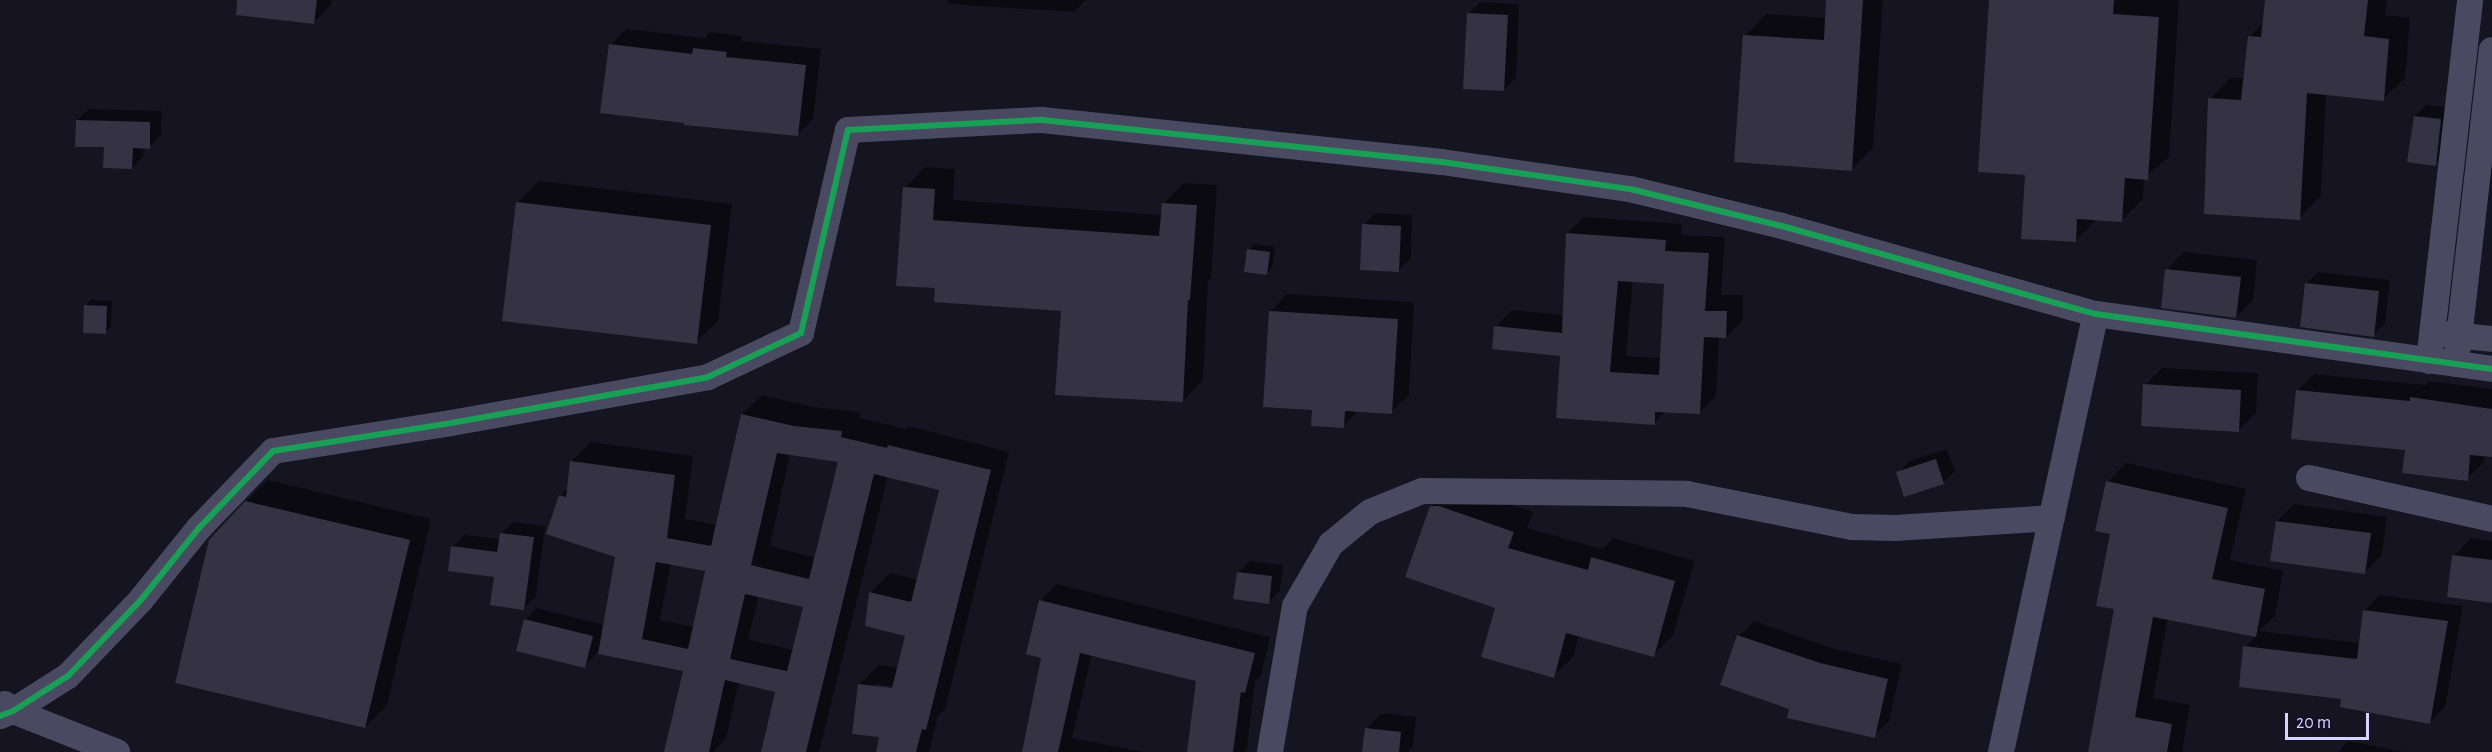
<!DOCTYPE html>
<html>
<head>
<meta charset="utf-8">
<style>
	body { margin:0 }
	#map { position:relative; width:2492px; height:752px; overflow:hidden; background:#161421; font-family:"Alegreya Sans",sans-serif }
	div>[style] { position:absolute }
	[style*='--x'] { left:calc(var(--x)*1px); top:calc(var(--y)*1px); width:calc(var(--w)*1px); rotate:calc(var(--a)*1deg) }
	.shadow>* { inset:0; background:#0007 }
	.building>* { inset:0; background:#343243 }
	.street>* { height:26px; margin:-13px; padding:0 13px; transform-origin:13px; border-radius:13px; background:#4a4962 }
	.cycleway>* { height:6px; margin:-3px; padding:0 3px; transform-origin:3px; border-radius:3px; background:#1a9f57 }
	span { translate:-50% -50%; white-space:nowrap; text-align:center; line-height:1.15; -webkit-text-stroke:4.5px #130f26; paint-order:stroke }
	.scale { position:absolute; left:2285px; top:713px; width:84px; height:27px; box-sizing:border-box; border:3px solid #d9d4ff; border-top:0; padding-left:8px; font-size:18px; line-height:21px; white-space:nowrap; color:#d9d4ff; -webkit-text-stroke:4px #130f26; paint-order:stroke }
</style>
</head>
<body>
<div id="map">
	<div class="shadow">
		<div style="clip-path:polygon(253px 0,332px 0,331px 5px,314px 22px)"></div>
		<div style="clip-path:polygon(948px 0,1086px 0,1074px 12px,948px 4px)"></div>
		<div style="clip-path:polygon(1828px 0,1883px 0,1873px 148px,1851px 170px,1745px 36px,1766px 14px,1827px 18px)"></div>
		<div style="clip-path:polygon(1991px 0,2179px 0,2169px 157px,2144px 178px,2143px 199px,2121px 221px,2097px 219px,2075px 241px,2026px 174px)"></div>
		<div style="clip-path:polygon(2266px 0,2387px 0,2385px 15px,2410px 18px,2405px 78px,2383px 99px,2326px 94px,2321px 196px,2299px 218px,2210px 99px,2231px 77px,2245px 78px,2250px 36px,2264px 22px)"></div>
		<div style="clip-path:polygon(1480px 2px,1519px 4px,1516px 78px,1504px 89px,1468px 14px)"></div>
		<div style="clip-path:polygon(626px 29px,705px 38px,710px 32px,742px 36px,741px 41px,821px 49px,813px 119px,797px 135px,686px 122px,610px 45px)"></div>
		<div style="clip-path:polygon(2427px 105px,2452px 108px,2447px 153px,2435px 165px,2415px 116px)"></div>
		<div style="clip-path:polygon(89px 109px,162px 111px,161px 135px,149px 147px,143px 147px,143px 156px,132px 168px,77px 120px)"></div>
		<div style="clip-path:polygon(925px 167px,955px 169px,953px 200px,1162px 215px,1163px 204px,1184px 183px,1217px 185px,1211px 278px,1208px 281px,1203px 380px,1183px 401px,1063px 309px,937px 287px,905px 188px)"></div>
		<div style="clip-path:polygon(539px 181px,732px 204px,718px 321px,696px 342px,517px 203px)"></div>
		<div style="clip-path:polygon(1375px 213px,1412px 215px,1411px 258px,1399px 270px,1364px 225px)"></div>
		<div style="clip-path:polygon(evenodd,1584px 217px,1682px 224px,1681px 235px,1725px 237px,1721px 295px,1743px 295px,1743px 320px,1726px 337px,1719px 336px,1716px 396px,1699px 413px,1666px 411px,1654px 423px,1561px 354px,1495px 327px,1512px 310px,1564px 315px,1567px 233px,1584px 217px,1633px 280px,1665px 282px,1661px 358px,1626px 356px,1633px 280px)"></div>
		<div style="clip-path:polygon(1254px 244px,1275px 247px,1272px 268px,1266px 274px,1248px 250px)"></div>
		<div style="clip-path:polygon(2184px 252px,2257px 260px,2253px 300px,2236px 317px,2167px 269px)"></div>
		<div style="clip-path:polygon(2318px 272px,2390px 280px,2385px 323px,2373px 335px,2307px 283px)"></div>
		<div style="clip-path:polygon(1287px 294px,1414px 302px,1409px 395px,1391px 412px,1359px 410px,1343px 426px,1314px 408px,1270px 312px)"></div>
		<div style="clip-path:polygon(91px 300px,112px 301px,111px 327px,105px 332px,86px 305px)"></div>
		<div style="clip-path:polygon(2162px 368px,2258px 373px,2256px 413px,2239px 430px,2145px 385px)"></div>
		<div style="clip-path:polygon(2314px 374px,2425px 385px,2429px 381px,2492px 389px,2492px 456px,2485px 455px,2484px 462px,2467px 479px,2297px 391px)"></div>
		<div style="clip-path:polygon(evenodd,762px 395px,814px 407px,860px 412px,860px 418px,906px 429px,909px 426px,1009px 452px,945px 709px,938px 716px,929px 752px,877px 752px,881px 736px,859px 684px,879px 665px,898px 668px,907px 634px,867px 624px,871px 592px,890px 573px,918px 580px,941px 489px,888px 475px,819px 752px,762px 752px,777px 691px,739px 682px,726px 739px,713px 752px,681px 752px,684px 670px,597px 653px,585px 666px,525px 620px,537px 608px,604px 625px,617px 555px,560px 495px,569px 487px,572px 461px,591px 442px,693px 456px,685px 519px,717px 525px,742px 414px,762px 395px,790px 454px,840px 461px,816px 558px,770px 546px,790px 454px,762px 395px,671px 563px,707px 570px,694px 627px,660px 620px,671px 563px,762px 395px,759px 595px,805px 606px,794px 650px,748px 640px,759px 595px,762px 395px,874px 684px,899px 687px,899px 690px,874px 687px,874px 684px)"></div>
		<div style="clip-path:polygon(1947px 449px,1955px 471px,1943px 483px,1898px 473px,1909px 461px)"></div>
		<div style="clip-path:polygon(2126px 463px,2246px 489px,2230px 560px,2283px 571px,2275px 616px,2259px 631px,2360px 643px,2364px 611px,2380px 595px,2463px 606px,2445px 707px,2429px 723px,2343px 698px,2245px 647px,2257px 635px,2168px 618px,2153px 698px,2190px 705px,2182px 752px,2090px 752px,2116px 608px,2108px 482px)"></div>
		<div style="clip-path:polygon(268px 480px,431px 519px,387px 705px,365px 727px,246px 502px)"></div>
		<div style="clip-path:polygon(1451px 486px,1460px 487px,1533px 512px,1527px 528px,1602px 549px,1613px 538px,1695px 561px,1673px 635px,1653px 655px,1579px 635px,1574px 656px,1553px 676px,1496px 607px,1431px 507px)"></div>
		<div style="clip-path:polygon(2294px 504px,2387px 517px,2382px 555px,2365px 572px,2277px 521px)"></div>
		<div style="clip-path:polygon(513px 522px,545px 526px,536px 596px,524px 608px,495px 576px,452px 547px,464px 535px,500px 539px,501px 534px)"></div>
		<div style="clip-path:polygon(2471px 538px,2492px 541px,2492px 601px,2454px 556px)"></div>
		<div style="clip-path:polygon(1250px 561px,1283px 565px,1280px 591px,1268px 602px,1238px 572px)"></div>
		<div style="clip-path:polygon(1057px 584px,1270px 637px,1261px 676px,1255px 681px,1247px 748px,1243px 752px,1189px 752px,1198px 680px,1092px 654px,1072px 738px,1144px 752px,1024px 752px,1043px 657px,1041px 600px)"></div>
		<div style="clip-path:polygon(1754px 621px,1835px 649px,1902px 664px,1889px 721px,1874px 736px,1790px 708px,1739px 636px)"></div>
		<div style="clip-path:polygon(1382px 713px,1416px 717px,1413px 746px,1408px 752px,1363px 752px,1366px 729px)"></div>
		<div style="clip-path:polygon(2348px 741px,2404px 752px,2338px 752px)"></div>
	</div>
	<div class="building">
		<div style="clip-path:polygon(237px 0,317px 0,314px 24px,236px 15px)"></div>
		<div style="clip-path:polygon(1826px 0,1863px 0,1852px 171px,1734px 162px,1743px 35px,1824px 40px)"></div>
		<div style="clip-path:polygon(1989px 0,2114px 0,2113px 14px,2159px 17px,2148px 180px,2125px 178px,2122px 222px,2077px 219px,2076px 242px,2021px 239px,2025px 175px,1978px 172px)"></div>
		<div style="clip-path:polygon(2265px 0,2368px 0,2364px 36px,2389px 39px,2384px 101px,2307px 93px,2300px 220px,2204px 214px,2208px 98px,2241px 100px,2248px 36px,2261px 37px)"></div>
		<div style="clip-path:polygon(1467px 13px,1508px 15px,1504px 91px,1463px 89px)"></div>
		<div style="clip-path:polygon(609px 44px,692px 54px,693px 48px,727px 52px,726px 57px,806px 65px,798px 136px,684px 125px,684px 123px,600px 113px)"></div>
		<div style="clip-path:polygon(2414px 116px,2441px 119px,2436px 166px,2407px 162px)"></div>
		<div style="clip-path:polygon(76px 120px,150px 122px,150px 149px,133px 148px,132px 169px,103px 168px,104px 147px,75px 147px)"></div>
		<div style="clip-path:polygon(903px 187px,935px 189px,933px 220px,1159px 236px,1162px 203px,1197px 205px,1190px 300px,1188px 300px,1183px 402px,1055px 395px,1061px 311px,934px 302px,935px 288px,896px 286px)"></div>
		<div style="clip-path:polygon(516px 202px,711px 225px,697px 344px,502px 321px)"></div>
		<div style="clip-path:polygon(1362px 224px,1401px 226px,1399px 272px,1360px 270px)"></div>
		<div style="clip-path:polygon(evenodd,1566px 233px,1666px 240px,1665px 251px,1709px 253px,1705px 311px,1727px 311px,1726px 338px,1704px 337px,1700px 414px,1655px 412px,1655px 425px,1556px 418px,1560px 356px,1492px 349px,1494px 326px,1562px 333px,1566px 233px,1618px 281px,1664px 284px,1659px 375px,1610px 372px,1618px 281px)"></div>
		<div style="clip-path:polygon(1247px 249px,1270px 252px,1267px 275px,1244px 272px)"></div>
		<div style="clip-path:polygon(2165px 269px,2241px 277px,2236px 318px,2161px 308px)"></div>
		<div style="clip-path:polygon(2305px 283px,2379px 291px,2374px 337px,2300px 327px)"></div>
		<div style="clip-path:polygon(84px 305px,107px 306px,106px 334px,83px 333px)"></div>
		<div style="clip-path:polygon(1269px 311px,1398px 319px,1392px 414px,1345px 411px,1344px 428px,1311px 426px,1312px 410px,1263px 407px)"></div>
		<div style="clip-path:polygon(2143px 384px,2241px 390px,2239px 432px,2141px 426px)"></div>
		<div style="clip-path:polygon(2296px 390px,2410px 401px,2410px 397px,2492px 409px,2492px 457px,2470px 455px,2468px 481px,2402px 473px,2405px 450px,2291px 439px)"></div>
		<div style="clip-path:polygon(evenodd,741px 414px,794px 426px,842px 431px,841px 437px,887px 448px,888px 445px,991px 470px,926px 730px,922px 729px,916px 752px,876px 752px,879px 737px,852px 734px,858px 684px,892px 688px,905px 636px,865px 626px,869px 592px,911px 602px,939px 490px,874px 474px,806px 752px,761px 752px,775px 692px,725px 680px,709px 752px,664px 752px,683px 671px,598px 654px,615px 557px,546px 534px,559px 495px,566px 497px,570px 461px,675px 475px,667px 538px,711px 546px,741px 414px,777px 453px,838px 462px,809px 579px,751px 565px,777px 453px,741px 414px,656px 562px,705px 571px,688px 649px,642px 639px,656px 562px,741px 414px,745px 594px,803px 607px,787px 671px,730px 659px,745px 594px)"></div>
		<div style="clip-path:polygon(1936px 459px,1944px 484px,1904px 497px,1896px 472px)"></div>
		<div style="clip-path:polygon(2106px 481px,2228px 508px,2212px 579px,2265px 589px,2256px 637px,2153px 617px,2135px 717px,2172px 724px,2167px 752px,2088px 752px,2114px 609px,2096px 606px,2110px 534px,2095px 531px)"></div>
		<div style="clip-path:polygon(245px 501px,410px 540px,365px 728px,175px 683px,209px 540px)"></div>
		<div style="clip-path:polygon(1430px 506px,1439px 506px,1514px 532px,1508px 548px,1588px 570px,1591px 557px,1675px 581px,1654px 657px,1566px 633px,1554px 678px,1481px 657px,1495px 608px,1405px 577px)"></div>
		<div style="clip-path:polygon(2276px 521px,2371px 533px,2365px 574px,2270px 561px)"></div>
		<div style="clip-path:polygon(500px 533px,534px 537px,524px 610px,490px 605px,494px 577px,448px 571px,451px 546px,497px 552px)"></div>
		<div style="clip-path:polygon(2452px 555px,2492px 560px,2492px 603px,2447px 597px)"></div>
		<div style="clip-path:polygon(1237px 572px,1272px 576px,1269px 604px,1233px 599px)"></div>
		<div style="clip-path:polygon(1039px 600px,1255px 653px,1245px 693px,1241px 692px,1233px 752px,1187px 752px,1196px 681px,1080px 653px,1058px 752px,1022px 752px,1041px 658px,1026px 654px)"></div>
		<div style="clip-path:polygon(2363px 610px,2448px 621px,2430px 724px,2340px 707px,2341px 699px,2239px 687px,2243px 646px,2357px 659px)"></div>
		<div style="clip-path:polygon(524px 619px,593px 636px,585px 668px,516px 651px)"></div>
		<div style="clip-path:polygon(1737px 635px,1820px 663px,1888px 679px,1875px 738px,1787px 718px,1789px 709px,1720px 685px)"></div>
		<div style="clip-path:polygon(1365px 728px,1401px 732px,1399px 752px,1362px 752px)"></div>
	</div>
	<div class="street">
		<div style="--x:2444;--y:334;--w:48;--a:5.9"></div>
		<div style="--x:2429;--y:361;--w:363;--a:-83.5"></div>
		<div style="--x:2456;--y:364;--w:316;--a:-83.5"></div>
		<div style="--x:2309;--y:478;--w:188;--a:12.6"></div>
		<div style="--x:5;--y:704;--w:11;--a:41"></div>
		<div style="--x:13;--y:711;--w:112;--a:21.5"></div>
		<div style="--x:0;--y:716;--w:14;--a:-21"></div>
		<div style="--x:13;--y:711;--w:65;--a:-32.5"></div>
		<div style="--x:68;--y:676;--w:104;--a:-46.2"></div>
		<div style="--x:140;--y:601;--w:94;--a:-51.1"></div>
		<div style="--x:199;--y:528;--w:107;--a:-46.1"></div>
		<div style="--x:273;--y:451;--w:180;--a:-8.9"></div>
		<div style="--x:451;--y:423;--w:261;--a:-10.1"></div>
		<div style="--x:708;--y:377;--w:103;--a:-25.3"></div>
		<div style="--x:801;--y:333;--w:208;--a:-77"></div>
		<div style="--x:848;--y:130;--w:194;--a:-3"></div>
		<div style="--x:1042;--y:120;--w:402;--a:6"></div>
		<div style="--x:1442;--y:162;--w:190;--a:8.2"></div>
		<div style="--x:1630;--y:189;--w:156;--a:13.7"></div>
		<div style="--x:1782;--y:226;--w:326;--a:15.7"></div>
		<div style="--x:2096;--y:314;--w:400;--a:7.9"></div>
		<div style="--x:1270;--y:752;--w:148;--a:-80.3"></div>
		<div style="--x:1295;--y:606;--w:72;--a:-59.9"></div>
		<div style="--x:1331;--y:544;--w:50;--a:-39.4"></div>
		<div style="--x:1370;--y:512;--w:56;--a:-22"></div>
		<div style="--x:1422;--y:491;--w:265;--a:0.6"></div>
		<div style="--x:1687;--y:494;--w:168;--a:11.3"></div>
		<div style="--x:1852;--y:527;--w:43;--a:1.3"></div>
		<div style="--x:1895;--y:528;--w:157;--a:-3.6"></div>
		<div style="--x:2001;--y:752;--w:448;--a:-77.8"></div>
	</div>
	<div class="cycleway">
		<div style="--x:0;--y:716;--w:14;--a:-21"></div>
		<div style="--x:13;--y:711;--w:65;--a:-32.5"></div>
		<div style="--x:68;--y:676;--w:104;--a:-46.2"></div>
		<div style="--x:140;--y:601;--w:94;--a:-51.1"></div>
		<div style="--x:199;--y:528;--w:107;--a:-46.1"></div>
		<div style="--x:273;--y:451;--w:180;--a:-8.9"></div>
		<div style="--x:451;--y:423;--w:261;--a:-10.1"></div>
		<div style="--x:708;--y:377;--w:103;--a:-25.3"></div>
		<div style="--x:801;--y:333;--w:208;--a:-77"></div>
		<div style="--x:848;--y:130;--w:194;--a:-3"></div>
		<div style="--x:1042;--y:120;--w:402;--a:6"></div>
		<div style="--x:1442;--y:162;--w:190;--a:8.2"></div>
		<div style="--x:1630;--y:189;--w:156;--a:13.7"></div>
		<div style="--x:1782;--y:226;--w:326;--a:15.7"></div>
		<div style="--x:2096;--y:314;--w:400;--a:7.9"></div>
	</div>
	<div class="scale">20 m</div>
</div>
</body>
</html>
